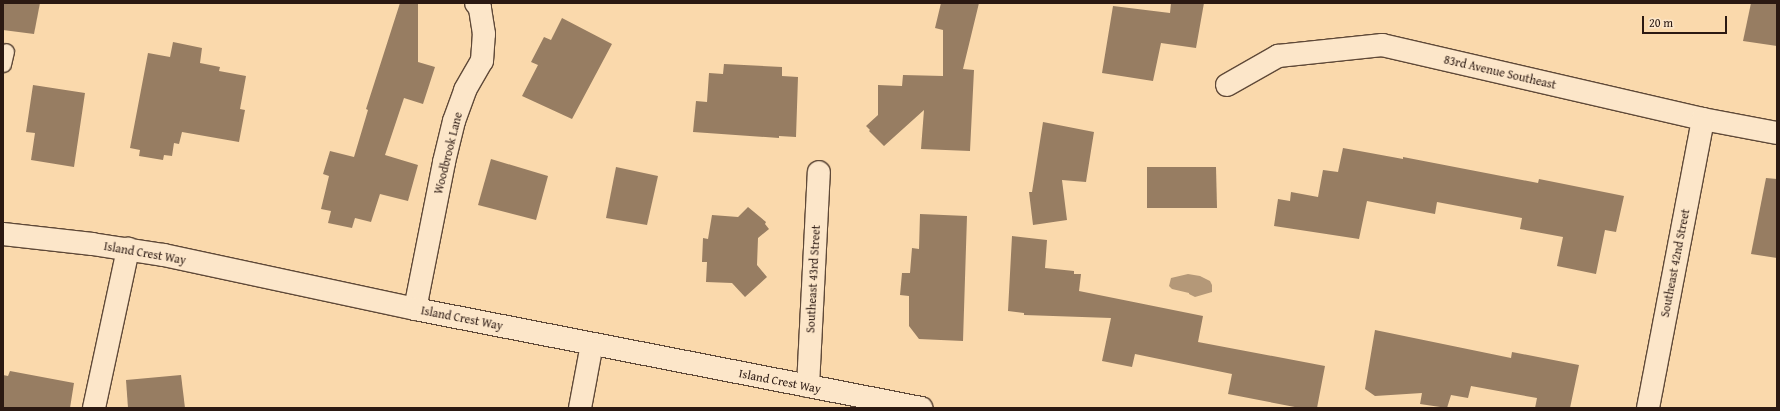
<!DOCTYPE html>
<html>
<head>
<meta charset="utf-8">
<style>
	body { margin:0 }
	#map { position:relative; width:1780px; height:411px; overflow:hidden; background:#fad9ac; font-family:"Gentium Book Plus",serif }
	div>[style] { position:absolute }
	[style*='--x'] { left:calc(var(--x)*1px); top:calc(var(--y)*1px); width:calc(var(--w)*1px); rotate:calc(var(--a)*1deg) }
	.water>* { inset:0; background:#b49878 }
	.building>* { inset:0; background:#977d62 }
	.roads { filter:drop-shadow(1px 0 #5f4938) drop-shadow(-1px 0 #5f4938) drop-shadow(0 1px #5f4938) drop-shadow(0 -1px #5f4938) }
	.service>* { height:15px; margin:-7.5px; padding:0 7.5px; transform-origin:7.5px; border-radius:7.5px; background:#fce6c9 }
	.minor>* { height:22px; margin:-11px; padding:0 11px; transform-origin:11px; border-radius:11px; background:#fce6c9 }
	.secondary>* { height:22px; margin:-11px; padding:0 11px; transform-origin:11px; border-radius:11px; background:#fce6c9 }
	span { translate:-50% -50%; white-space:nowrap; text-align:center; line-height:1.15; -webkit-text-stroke:4px #fce6c9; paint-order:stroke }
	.street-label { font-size:12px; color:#2b1912 }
	.frame { position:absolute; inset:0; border:4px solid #2b1912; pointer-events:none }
	.scale { position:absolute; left:1642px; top:16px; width:85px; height:18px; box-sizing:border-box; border:2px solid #2b1912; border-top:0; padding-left:5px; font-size:12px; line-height:14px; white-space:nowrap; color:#2b1912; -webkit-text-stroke:3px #fce6c9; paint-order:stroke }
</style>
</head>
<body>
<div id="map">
	<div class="water">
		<div style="clip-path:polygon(1188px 274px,1200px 276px,1210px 281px,1212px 285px,1212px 292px,1195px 297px,1189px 294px,1189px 293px,1172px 289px,1169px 286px,1171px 278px)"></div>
	</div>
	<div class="building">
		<div style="clip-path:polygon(3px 3px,40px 3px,34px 34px,3px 30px)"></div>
		<div style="clip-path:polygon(400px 3px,418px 3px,418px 62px,435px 67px,423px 104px,404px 98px,385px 155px,418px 165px,408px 201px,380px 194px,371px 222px,355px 218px,352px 228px,328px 223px,331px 211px,321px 209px,329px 176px,323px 174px,330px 151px,354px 157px,368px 110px,366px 109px)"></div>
		<div style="clip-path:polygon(941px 3px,979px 3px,963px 69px,974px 70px,970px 151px,921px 149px,924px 110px,884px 146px,869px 131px,870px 130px,866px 126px,878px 115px,878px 85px,902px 86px,903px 75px,943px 76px,943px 30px,935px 28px)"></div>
		<div style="clip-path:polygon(1171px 3px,1204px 3px,1196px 48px,1161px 43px,1153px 81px,1102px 73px,1113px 6px,1170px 13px)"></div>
		<div style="clip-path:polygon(1751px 3px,1777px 3px,1777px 46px,1743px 41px)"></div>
		<div style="clip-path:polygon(562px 18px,612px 44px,572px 119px,522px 96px,538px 65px,531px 62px,544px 37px,551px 40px)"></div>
		<div style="clip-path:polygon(173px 42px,202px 48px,200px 63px,220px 67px,219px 71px,246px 76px,240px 109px,245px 110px,239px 142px,182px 132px,179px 144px,174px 143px,172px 156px,164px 155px,163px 160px,139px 156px,140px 150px,130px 148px,148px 53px,170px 57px)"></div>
		<div style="clip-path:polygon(724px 64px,782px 67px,782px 76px,798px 77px,796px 137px,779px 136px,779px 138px,693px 132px,696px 101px,707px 102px,709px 73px,723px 74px)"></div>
		<div style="clip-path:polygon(33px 85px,85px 93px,74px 167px,31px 160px,35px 133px,26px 132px)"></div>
		<div style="clip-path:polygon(1043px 122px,1094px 132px,1086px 182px,1062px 180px,1067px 220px,1033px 225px,1029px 192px,1032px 192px)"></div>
		<div style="clip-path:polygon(1343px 148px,1403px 159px,1403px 157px,1538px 183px,1539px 179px,1624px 196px,1616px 232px,1605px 230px,1596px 274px,1557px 266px,1563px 237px,1520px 229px,1522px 218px,1437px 202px,1435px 214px,1367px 201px,1359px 239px,1274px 226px,1278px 199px,1290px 201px,1291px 192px,1318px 197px,1323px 170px,1338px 172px)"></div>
		<div style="clip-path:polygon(491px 159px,548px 176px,536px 220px,478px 205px)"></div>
		<div style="clip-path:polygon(616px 167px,658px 176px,647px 225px,606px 218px)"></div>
		<div style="clip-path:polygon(1147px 167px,1216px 167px,1217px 208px,1147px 208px)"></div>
		<div style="clip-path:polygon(1766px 178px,1777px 179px,1777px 258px,1751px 254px)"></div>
		<div style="clip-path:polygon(748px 207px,766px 222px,765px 224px,769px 229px,758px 238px,757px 265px,767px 277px,745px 297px,732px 283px,706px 282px,707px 262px,702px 262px,703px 238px,708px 239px,712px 215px,738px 217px)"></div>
		<div style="clip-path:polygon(920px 214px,967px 216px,963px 341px,919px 339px,909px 326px,909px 296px,900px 295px,902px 273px,910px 273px,912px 248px,919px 249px)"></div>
		<div style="clip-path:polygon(1012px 236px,1047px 240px,1045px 268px,1074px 271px,1074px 274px,1081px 274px,1079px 291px,1203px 316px,1198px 342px,1325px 366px,1317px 408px,1300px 408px,1228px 394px,1232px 374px,1135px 354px,1132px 367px,1102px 361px,1111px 318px,1024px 315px,1024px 313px,1008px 311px)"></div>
		<div style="clip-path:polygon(1375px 330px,1511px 358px,1512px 352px,1579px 365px,1570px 408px,1535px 408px,1537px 398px,1471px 386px,1468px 398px,1451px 395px,1447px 408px,1420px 404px,1422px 393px,1375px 396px,1365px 389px)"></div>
		<div style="clip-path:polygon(10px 371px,74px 383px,70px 408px,3px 408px,3px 375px,8px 376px)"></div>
		<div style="clip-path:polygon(181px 375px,185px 408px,128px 408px,126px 380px)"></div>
	</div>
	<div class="roads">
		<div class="service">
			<div style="--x:3;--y:64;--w:13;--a:-77"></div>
		</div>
		<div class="minor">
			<div style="--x:1227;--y:85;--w:59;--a:-29.6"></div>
			<div style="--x:1278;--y:56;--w:105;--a:-6"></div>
			<div style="--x:1382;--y:45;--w:329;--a:13"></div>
			<div style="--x:1703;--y:119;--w:75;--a:10.7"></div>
			<div style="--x:415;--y:309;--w:150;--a:-78.8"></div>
			<div style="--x:444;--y:162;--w:42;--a:-76.3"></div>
			<div style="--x:454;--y:121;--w:33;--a:-70"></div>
			<div style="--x:465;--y:90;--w:34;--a:-60"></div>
			<div style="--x:482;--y:61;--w:27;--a:-86"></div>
			<div style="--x:484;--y:34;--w:26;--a:-99"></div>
			<div style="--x:480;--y:8;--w:6;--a:-129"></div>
			<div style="--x:808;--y:386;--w:214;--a:-87.1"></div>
			<div style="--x:94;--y:408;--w:163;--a:-77.9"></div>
			<div style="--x:580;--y:408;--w:65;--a:-79.4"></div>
			<div style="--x:1648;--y:408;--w:294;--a:-79.2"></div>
		</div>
		<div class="secondary">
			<div style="--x:3;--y:234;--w:90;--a:6.4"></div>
			<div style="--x:92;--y:244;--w:73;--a:8.7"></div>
			<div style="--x:164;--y:255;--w:257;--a:12.1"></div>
			<div style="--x:415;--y:309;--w:516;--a:11.07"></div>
		</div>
	</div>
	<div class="street-label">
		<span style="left:1500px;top:72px;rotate:13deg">83rd Avenue Southeast</span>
		<span style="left:448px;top:153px;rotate:-76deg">Woodbrook Lane</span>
		<span style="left:145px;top:253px;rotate:10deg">Island Crest Way</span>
		<span style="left:1675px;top:263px;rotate:-79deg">Southeast 42nd Street</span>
		<span style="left:813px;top:279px;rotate:-87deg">Southeast 43rd Street</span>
		<span style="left:462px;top:318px;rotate:11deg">Island Crest Way</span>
		<span style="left:780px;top:381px;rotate:11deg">Island Crest Way</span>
	</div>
	<div class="frame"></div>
	<div class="scale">20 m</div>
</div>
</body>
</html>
